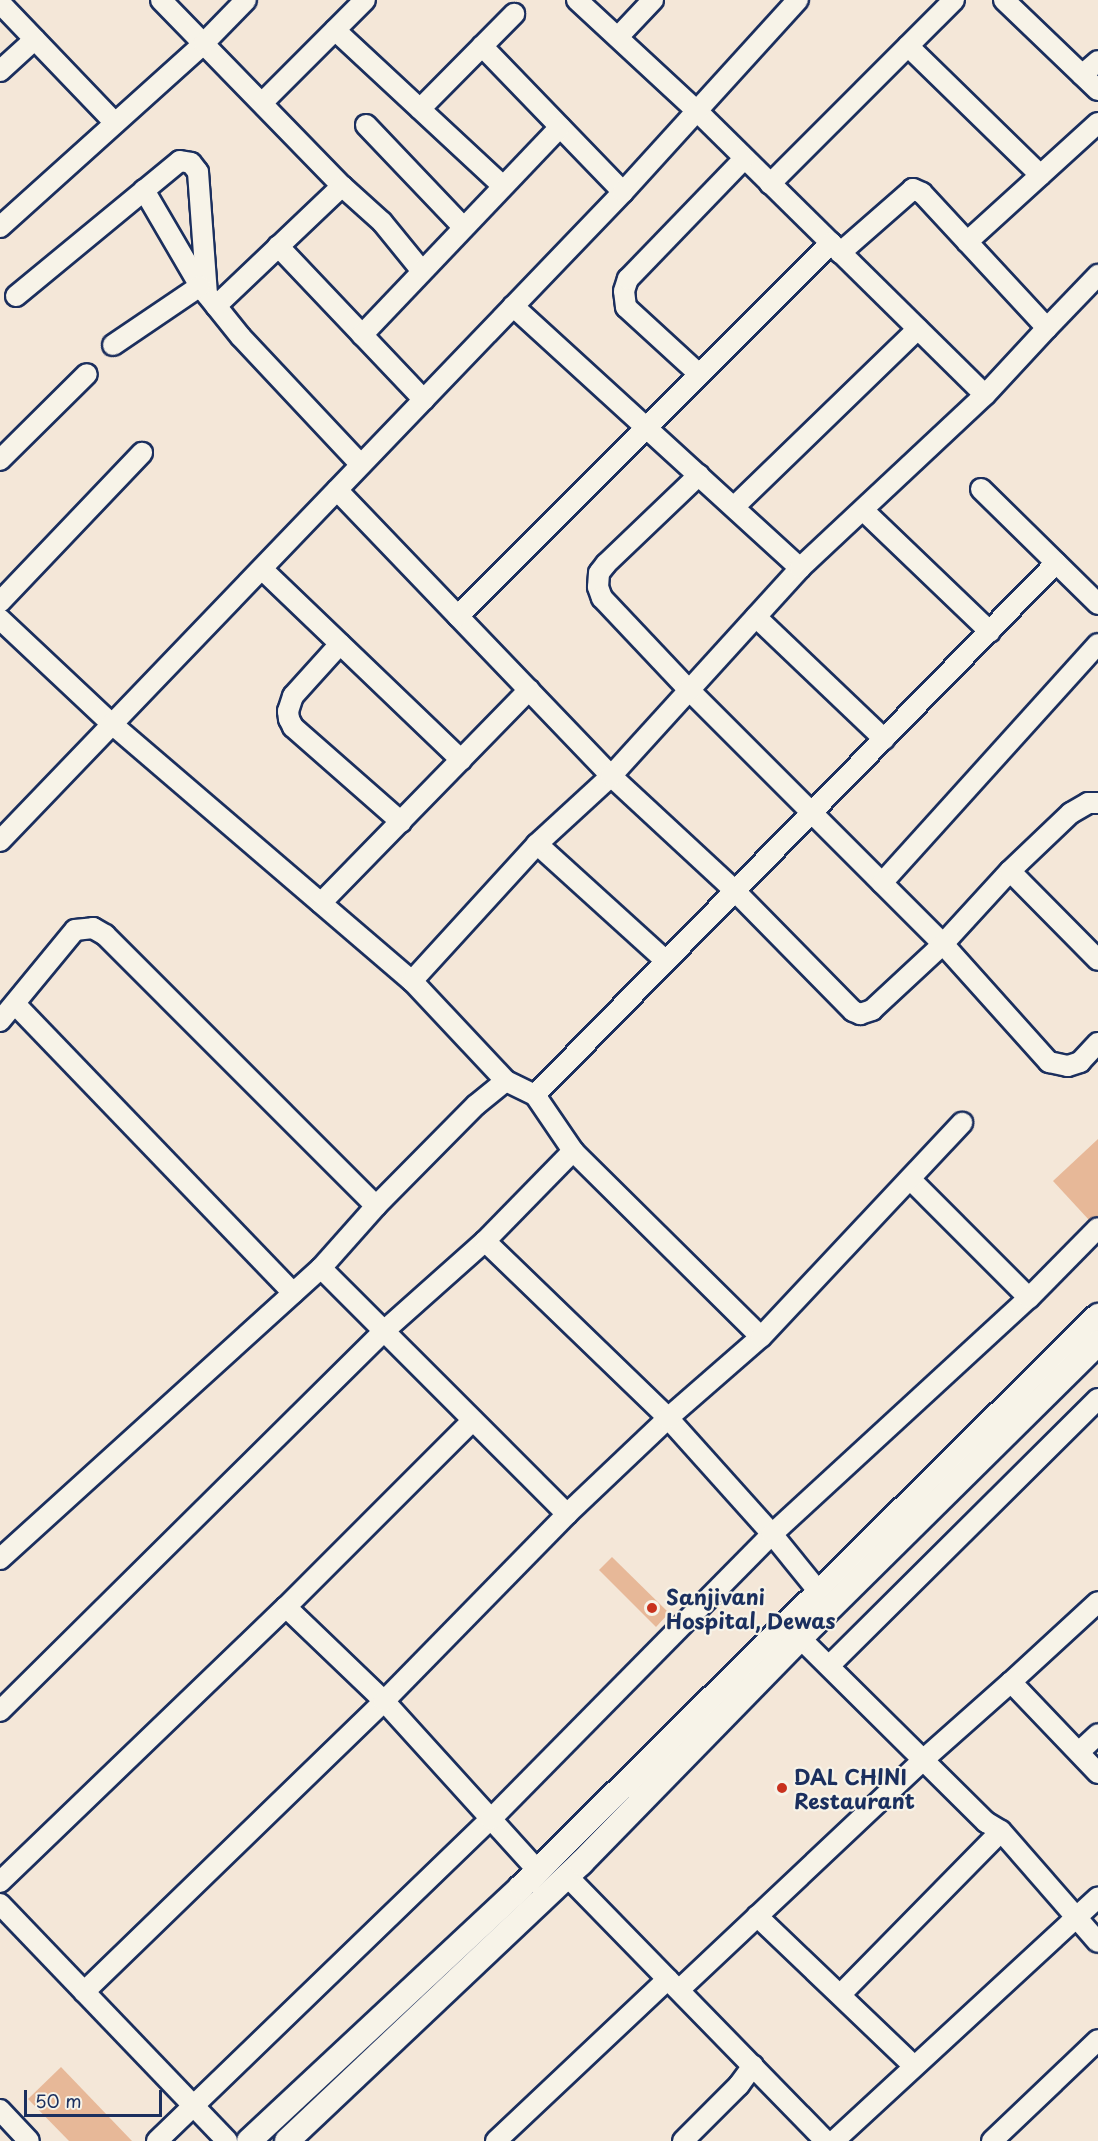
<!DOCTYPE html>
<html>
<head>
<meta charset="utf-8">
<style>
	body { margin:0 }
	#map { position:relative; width:1098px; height:2141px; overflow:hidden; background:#f4e7d8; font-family:"Playpen Sans",sans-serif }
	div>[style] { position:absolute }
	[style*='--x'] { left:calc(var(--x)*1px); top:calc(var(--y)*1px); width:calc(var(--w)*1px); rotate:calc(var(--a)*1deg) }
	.building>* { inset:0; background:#e7b898 }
	.roads { filter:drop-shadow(2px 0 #1b2f5e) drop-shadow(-2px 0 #1b2f5e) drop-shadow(0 2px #1b2f5e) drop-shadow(0 -2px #1b2f5e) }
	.minor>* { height:20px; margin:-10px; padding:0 10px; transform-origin:10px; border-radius:10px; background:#f7f3e8 }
	.major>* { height:24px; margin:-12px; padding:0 12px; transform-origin:12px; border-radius:12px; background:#f7f3e8 }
	.dots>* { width:16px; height:16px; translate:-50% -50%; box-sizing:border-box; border:3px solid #f7f3e8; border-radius:50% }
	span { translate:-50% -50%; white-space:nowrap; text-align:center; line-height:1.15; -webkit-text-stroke:4.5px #f7f3e8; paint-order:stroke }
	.poi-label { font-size:21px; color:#1b2f5e; font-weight:700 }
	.left { translate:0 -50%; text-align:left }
	.scale { position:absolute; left:24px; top:2090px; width:138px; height:27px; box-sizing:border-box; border:3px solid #1b2f5e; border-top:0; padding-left:8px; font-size:18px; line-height:21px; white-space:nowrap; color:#1b2f5e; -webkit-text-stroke:4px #f7f3e8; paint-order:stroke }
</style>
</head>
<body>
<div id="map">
	<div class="building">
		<div style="clip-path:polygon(1098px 1139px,1098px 1216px,1089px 1220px,1053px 1181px)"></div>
		<div style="clip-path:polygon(612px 1557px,669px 1613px,656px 1627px,599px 1570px)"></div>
		<div style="clip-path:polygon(61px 2067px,132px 2141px,69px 2141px,28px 2099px)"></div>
	</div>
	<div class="roads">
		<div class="minor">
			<div style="--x:161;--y:0;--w:260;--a:45.8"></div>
			<div style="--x:577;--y:0;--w:163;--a:42.8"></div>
			<div style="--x:697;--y:111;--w:404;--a:44.6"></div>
			<div style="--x:1004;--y:0;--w:130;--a:43.8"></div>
			<div style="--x:0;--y:3;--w:166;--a:46.2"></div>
			<div style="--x:335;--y:30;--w:228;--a:42.9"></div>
			<div style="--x:618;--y:37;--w:51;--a:-46.6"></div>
			<div style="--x:482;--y:46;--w:203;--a:46"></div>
			<div style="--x:908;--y:46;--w:185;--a:44.3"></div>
			<div style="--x:0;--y:71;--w:47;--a:-42.4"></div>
			<div style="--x:1082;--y:75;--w:21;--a:-41"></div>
			<div style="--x:263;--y:102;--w:144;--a:-45"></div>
			<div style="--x:420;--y:109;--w:134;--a:-45.3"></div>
			<div style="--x:366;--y:125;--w:141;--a:46.4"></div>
			<div style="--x:770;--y:184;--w:260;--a:-45"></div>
			<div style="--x:144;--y:190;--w:111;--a:59.7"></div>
			<div style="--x:200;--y:286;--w:65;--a:51.2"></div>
			<div style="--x:241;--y:337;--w:175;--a:46.8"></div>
			<div style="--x:0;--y:227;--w:275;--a:-42"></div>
			<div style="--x:204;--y:43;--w:60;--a:-45.7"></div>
			<div style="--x:967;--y:242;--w:177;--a:-42.3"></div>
			<div style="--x:278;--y:246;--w:212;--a:46.5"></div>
			<div style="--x:16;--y:296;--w:212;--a:-39.5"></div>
			<div style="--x:180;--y:161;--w:11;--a:10"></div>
			<div style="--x:191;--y:163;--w:11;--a:52"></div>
			<div style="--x:198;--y:172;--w:123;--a:85.8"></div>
			<div style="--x:216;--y:306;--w:174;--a:-43.6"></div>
			<div style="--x:342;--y:186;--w:54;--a:42"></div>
			<div style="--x:382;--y:222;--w:63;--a:50.8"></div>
			<div style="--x:513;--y:306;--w:389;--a:42.4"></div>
			<div style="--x:1047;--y:328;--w:74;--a:-46.1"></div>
			<div style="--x:362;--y:335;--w:287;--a:-46.4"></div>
			<div style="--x:113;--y:345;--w:105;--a:-34.1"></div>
			<div style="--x:699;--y:374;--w:99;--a:-137.5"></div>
			<div style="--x:626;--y:307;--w:16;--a:-97"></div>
			<div style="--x:624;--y:291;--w:13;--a:-72"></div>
			<div style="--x:628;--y:279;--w:167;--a:-46"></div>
			<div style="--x:0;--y:460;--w:122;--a:-44.7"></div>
			<div style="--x:699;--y:475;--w:129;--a:136.3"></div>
			<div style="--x:606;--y:564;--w:11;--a:128"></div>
			<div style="--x:599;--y:573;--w:14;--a:94"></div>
			<div style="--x:598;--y:587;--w:12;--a:70"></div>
			<div style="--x:602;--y:598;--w:127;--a:46.6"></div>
			<div style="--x:689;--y:690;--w:359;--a:45"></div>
			<div style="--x:943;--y:944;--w:159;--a:48.1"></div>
			<div style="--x:1049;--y:1062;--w:19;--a:12"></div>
			<div style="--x:1068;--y:1066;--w:13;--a:-18"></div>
			<div style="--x:1080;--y:1062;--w:26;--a:-47"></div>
			<div style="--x:981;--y:489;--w:164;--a:44.5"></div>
			<div style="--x:337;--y:490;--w:396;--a:46.2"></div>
			<div style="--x:611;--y:776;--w:169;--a:42.8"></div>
			<div style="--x:735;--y:891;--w:168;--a:45.5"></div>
			<div style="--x:853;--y:1011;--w:8;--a:23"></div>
			<div style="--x:860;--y:1014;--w:13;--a:-18"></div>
			<div style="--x:872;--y:1010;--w:97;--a:-42.9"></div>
			<div style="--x:943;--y:944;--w:99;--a:-47.5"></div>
			<div style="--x:1010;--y:871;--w:84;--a:-43.6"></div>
			<div style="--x:1071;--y:813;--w:20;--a:-30"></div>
			<div style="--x:1088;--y:803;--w:10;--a:0"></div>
			<div style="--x:734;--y:507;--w:256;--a:-44.1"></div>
			<div style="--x:863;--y:510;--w:176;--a:43.8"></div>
			<div style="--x:262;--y:569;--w:276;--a:43.8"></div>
			<div style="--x:0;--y:602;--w:206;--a:-46.4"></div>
			<div style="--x:458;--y:616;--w:528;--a:-45"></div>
			<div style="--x:756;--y:617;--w:177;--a:43.6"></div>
			<div style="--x:0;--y:619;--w:154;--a:43.2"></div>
			<div style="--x:112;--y:724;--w:395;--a:40.6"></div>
			<div style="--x:412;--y:981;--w:137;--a:46.8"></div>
			<div style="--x:340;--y:644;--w:70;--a:132.1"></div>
			<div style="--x:293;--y:696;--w:16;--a:108"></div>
			<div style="--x:288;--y:711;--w:8;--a:83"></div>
			<div style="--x:289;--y:719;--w:9;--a:63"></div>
			<div style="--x:293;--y:727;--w:144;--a:41.3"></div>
			<div style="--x:0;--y:841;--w:900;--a:-46.17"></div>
			<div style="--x:623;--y:192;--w:260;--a:-47.7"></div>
			<div style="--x:537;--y:844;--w:174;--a:42.2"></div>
			<div style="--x:1010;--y:871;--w:125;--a:45.3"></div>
			<div style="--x:882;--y:883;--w:322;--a:-47.9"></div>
			<div style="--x:321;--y:903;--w:298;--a:-45.7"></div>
			<div style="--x:412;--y:981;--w:185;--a:-47.6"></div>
			<div style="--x:537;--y:844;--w:100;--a:-42.6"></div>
			<div style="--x:611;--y:776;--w:281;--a:-47.7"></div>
			<div style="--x:800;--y:568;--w:253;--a:-43.1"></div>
			<div style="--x:985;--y:395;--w:91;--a:-47.2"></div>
			<div style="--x:1047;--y:328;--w:184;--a:-132.8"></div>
			<div style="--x:922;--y:193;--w:10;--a:-156"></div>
			<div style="--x:913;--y:189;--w:97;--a:138.8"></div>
			<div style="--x:15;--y:1004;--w:401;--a:46.1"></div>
			<div style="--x:0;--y:1021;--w:118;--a:-50.5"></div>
			<div style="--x:75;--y:930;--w:18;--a:-6"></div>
			<div style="--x:93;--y:928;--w:14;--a:30"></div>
			<div style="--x:105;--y:935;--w:383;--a:45"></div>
			<div style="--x:376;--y:1206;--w:83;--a:131.6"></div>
			<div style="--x:535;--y:1095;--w:68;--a:55.8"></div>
			<div style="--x:573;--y:1151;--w:264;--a:44.7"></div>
			<div style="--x:910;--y:1179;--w:168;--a:45"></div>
			<div style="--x:376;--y:1206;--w:142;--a:-45.3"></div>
			<div style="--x:476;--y:1105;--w:38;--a:-39"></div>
			<div style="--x:506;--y:1081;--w:32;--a:26"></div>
			<div style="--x:535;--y:1095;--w:745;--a:-45.6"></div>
			<div style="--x:485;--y:1241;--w:255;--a:44"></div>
			<div style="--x:668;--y:1418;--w:156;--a:48.1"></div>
			<div style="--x:772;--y:1534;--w:75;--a:51"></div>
			<div style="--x:0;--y:1559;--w:433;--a:-42.2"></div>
			<div style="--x:321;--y:1268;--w:348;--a:45"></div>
			<div style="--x:286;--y:1607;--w:264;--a:-45"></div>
			<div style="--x:800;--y:1638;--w:262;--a:44.7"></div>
			<div style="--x:986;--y:1822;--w:17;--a:31"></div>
			<div style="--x:1001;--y:1831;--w:147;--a:48.9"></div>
			<div style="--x:829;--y:1666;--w:379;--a:-44.8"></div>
			<div style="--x:1011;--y:1682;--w:118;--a:-42.6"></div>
			<div style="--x:0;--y:1711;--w:540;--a:-44.7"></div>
			<div style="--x:384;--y:1331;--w:135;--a:-41.7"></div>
			<div style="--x:485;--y:1241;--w:126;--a:-45.6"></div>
			<div style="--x:1079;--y:1752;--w:26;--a:-43"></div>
			<div style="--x:567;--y:1876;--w:371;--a:45.7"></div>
			<div style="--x:0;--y:1882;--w:397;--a:-43.9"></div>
			<div style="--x:286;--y:1607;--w:136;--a:43.8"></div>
			<div style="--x:384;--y:1701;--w:228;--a:47.8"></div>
			<div style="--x:0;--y:1904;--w:328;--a:46.2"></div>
			<div style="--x:757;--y:1916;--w:217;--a:43.7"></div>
			<div style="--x:679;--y:1990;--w:335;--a:-43.3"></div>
			<div style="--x:923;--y:1760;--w:118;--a:-41.6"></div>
			<div style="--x:1011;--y:1682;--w:126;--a:46.3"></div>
			<div style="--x:84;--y:1992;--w:418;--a:-44.1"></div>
			<div style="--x:384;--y:1701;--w:262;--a:-45.6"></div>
			<div style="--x:567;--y:1514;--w:139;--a:-43.5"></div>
			<div style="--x:668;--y:1418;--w:123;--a:-41.1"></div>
			<div style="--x:761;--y:1337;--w:294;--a:-46.8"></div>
			<div style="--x:841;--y:1994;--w:228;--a:-45.5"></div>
			<div style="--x:0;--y:2110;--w:42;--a:46.9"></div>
			<div style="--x:157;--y:2141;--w:464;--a:-44"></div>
			<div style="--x:491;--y:1819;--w:400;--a:-45.4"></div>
			<div style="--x:772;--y:1534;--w:349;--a:-42.6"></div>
			<div style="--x:1029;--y:1298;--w:98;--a:-45.4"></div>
			<div style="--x:496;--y:2141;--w:236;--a:-43.3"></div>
			<div style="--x:683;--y:2141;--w:79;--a:-45"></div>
			<div style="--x:739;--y:2085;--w:24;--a:-54"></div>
			<div style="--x:834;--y:2141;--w:359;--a:-42.7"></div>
			<div style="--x:992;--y:2141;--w:146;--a:-43.6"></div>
		</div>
		<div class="major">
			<div style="--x:249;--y:2141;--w:372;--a:-43"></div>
			<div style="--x:521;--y:1887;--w:812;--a:-44.7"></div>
			<div style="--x:287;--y:2141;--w:405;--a:-43.4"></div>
			<div style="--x:581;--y:1863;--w:335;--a:-45.7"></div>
			<div style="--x:815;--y:1623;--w:398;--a:-44.7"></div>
		</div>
	</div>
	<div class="dots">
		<div style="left:652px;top:1608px;background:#c8321e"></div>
		<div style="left:782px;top:1788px;background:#c8321e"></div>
	</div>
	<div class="poi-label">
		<span class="left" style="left:666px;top:1608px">Sanjivani<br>Hospital, Dewas</span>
		<span class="left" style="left:794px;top:1788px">DAL CHINI<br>Restaurant</span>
	</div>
	<div class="scale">50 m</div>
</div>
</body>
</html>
